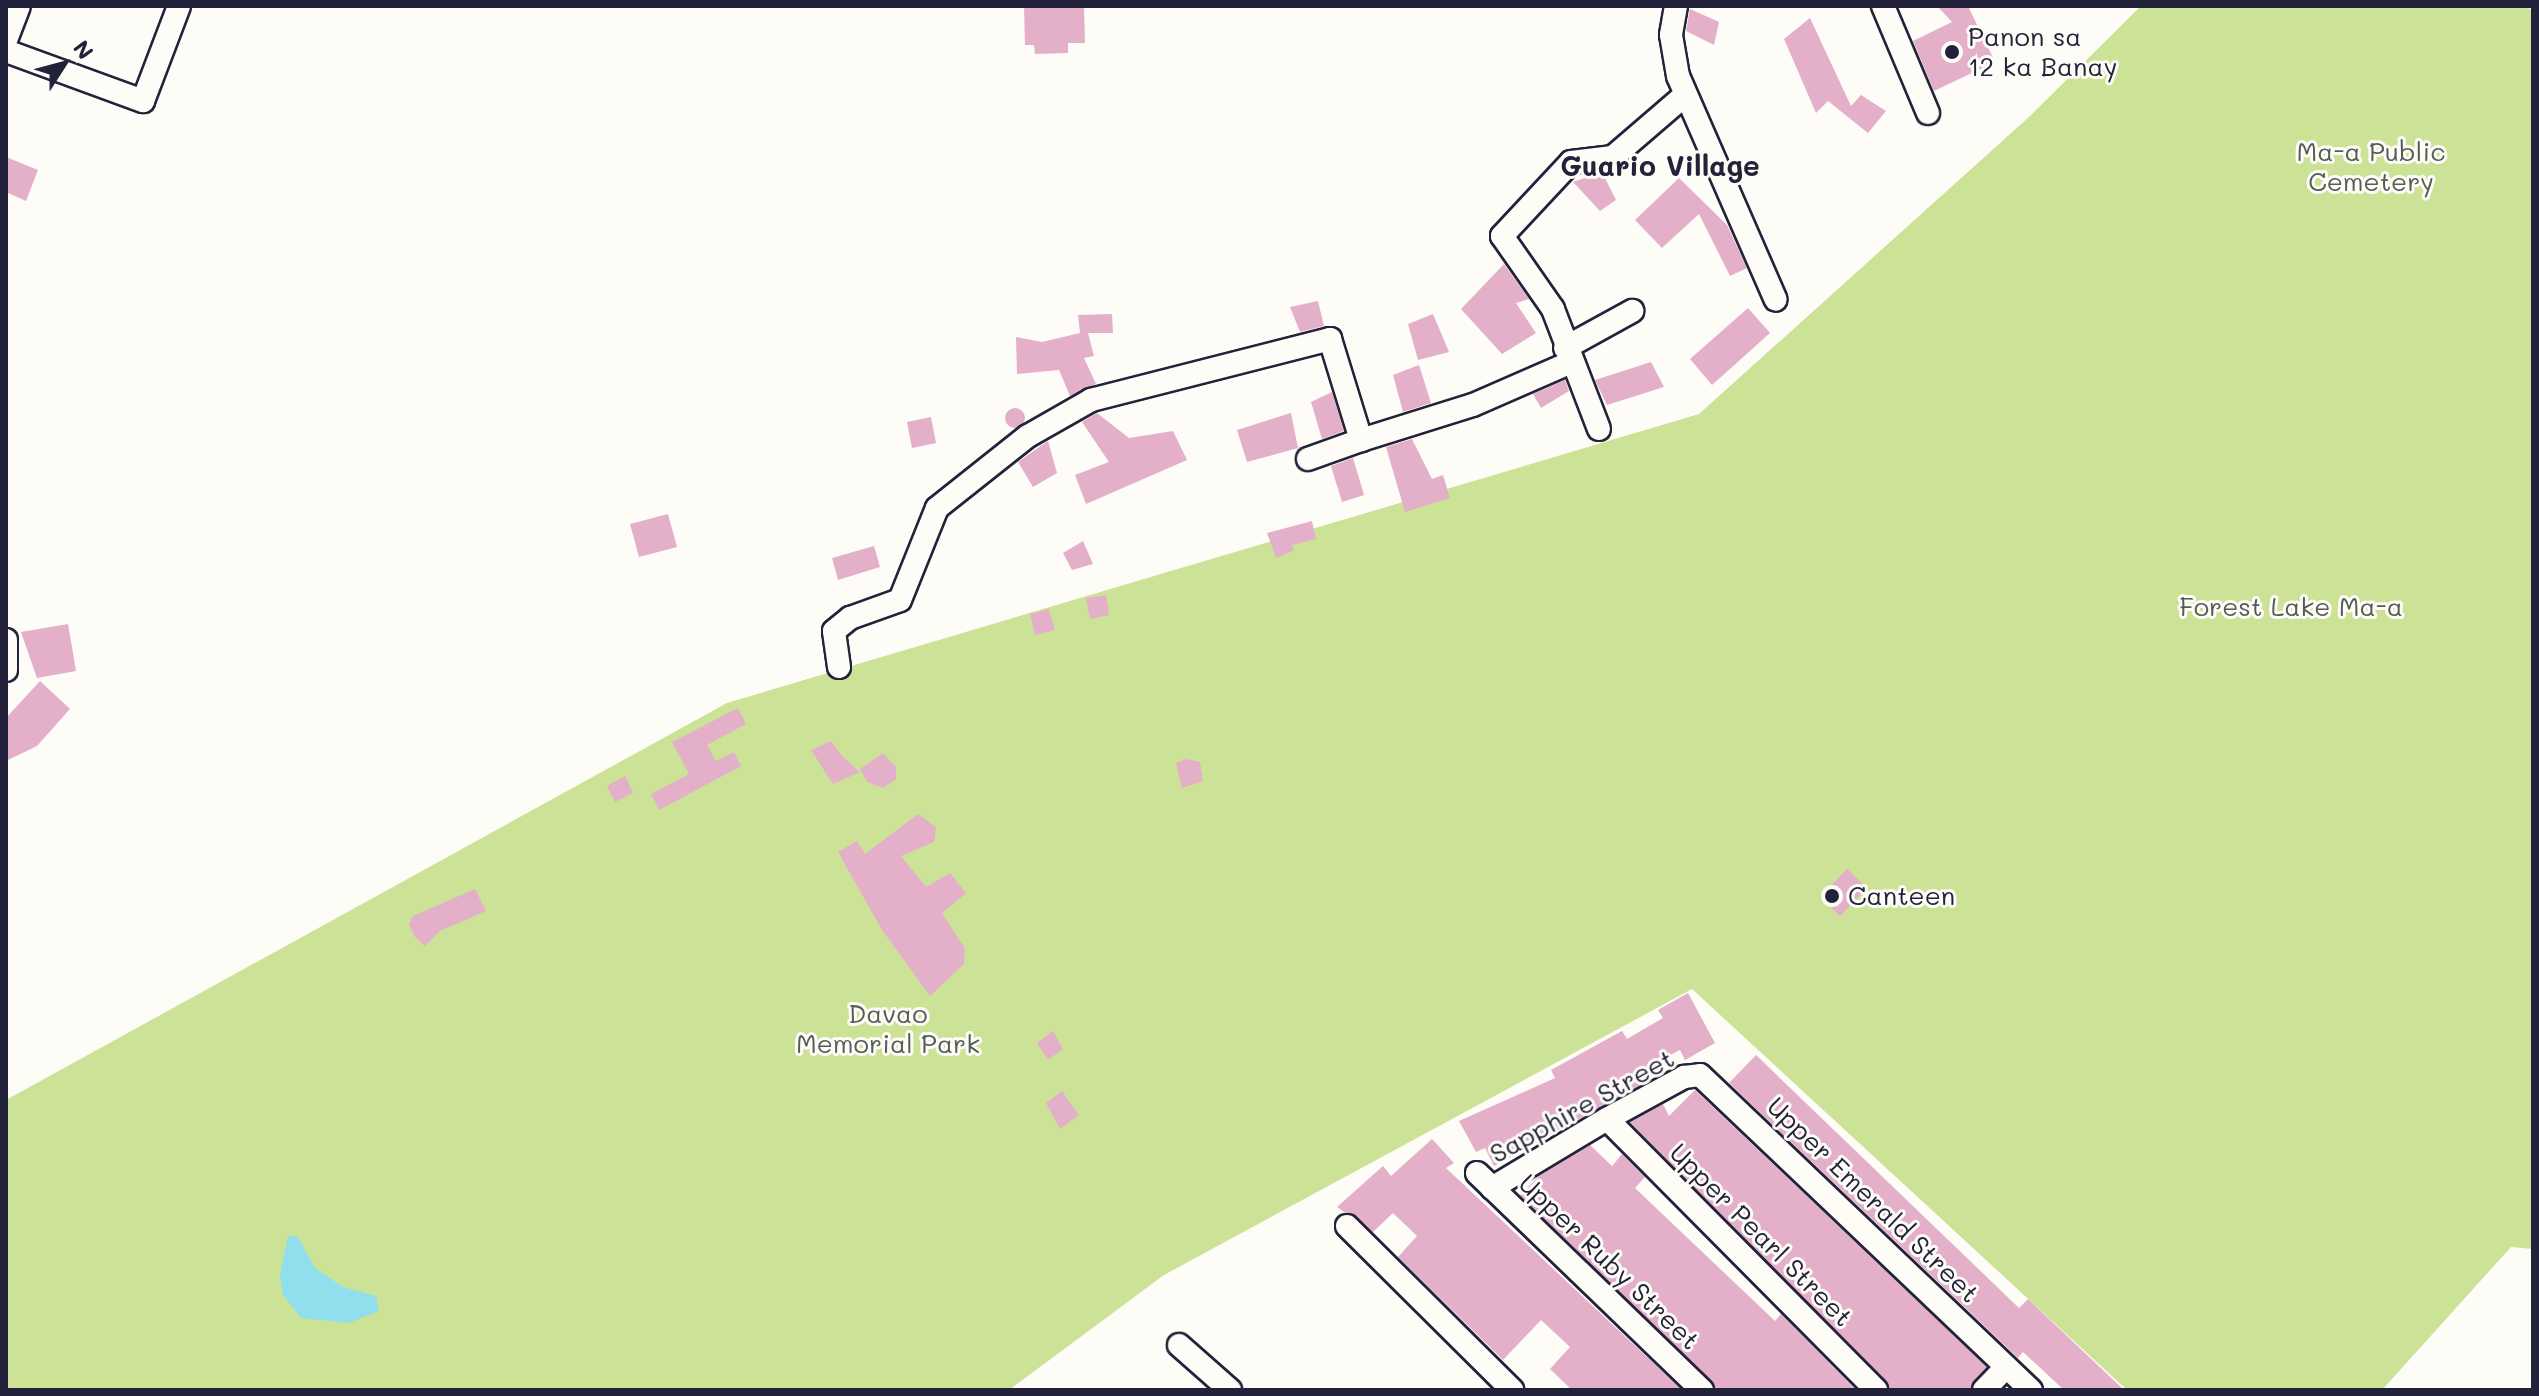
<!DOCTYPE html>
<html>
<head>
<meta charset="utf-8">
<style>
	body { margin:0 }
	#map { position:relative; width:2539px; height:1396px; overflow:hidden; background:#fdfcf7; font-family:Mali,sans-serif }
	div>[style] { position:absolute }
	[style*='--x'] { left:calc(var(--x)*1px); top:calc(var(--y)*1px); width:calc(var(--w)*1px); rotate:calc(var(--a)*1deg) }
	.green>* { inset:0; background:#cce297 }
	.water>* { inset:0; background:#90dfed }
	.building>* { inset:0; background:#e3afc9 }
	.round { border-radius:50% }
	.roads { filter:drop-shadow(2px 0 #22223b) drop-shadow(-2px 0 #22223b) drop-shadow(0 2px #22223b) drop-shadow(0 -2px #22223b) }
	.street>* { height:22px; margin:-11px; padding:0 11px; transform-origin:11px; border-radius:11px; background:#fdfcf7 }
	.dots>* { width:22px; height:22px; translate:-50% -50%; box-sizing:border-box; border:4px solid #fdfcf7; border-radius:50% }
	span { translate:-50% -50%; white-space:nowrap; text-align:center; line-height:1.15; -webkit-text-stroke:6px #fdfcf7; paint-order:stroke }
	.poi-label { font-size:26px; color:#22223b }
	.left { translate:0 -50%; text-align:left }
	.park-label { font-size:26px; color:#555c57 }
	.street-label { font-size:26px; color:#22223b }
	.neighbourhood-label { font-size:28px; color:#22223b; font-weight:700 }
	.frame { position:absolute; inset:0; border:8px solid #22223b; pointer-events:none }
	.north { position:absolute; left:24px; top:24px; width:80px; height:80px; -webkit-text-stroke:6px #fdfcf7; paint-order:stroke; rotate:54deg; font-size:22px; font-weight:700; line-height:32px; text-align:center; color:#22223b }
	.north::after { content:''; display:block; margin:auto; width:28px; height:36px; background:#22223b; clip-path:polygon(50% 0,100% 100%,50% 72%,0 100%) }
</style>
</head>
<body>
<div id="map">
	<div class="green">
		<div style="clip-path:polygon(2141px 6px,2526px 6px,2533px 11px,2533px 1249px,2511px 1247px,2382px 1390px,2127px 1390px,1692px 989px,1164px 1275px,1009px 1390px,6px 1390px,6px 1100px,727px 703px,1699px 414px,2029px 117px)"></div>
	</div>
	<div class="water">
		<div style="clip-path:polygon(288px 1236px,298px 1237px,315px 1268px,343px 1287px,376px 1296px,379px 1311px,349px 1323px,301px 1318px,283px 1295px,280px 1275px)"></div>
	</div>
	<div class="building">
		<div style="clip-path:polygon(1024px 6px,1084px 6px,1085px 43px,1068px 43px,1068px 53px,1035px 54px,1034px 45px,1025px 45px)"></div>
		<div style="clip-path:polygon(1937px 6px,1968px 6px,1995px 62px,1934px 91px,1913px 41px,1952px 22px)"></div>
		<div style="clip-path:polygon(1690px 9px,1719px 22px,1714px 45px,1686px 31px)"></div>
		<div style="clip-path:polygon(1810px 18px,1851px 106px,1861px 95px,1886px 111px,1868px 133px,1828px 101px,1816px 113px,1784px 39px)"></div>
		<div style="clip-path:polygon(6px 157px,38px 170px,26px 201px,6px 192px)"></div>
		<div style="clip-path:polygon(1602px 172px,1616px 200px,1600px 211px,1573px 182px)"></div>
		<div style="clip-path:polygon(1679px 178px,1727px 225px,1747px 268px,1730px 276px,1699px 214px,1662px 248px,1635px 220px)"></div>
		<div style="clip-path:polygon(1504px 264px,1529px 299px,1516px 303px,1536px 333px,1502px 354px,1461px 309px)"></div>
		<div style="clip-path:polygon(1318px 301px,1324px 326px,1300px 332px,1290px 307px)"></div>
		<div style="clip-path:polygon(1748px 308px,1770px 333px,1712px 385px,1690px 359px)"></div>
		<div style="clip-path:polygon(1112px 314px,1113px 333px,1088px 333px,1094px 356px,1084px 358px,1096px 384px,1070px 396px,1059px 370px,1017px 374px,1016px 337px,1042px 342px,1080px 333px,1078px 315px)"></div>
		<div style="clip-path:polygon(1433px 314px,1449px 352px,1418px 360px,1408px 324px)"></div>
		<div style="clip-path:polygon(1651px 362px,1664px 387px,1607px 405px,1595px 380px)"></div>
		<div style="clip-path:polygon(1419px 365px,1431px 403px,1403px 412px,1393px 375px)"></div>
		<div style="clip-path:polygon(1565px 380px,1569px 391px,1541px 408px,1533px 394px)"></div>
		<div style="clip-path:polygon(1332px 392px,1344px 431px,1322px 439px,1311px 402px)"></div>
		<div class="round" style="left:1005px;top:408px;width:20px;height:20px"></div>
		<div style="clip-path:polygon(1097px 413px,1129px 438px,1173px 431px,1187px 460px,1086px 504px,1075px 475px,1109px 462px,1082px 422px)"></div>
		<div style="clip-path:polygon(1291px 413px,1298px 448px,1247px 462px,1237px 430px)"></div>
		<div style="clip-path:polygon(931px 417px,936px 443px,912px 448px,907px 422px)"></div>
		<div style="clip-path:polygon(1412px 439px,1432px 479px,1443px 475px,1450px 498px,1405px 512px,1386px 447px)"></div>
		<div style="clip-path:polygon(1048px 441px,1057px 473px,1033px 487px,1018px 462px)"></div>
		<div style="clip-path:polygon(1353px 458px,1364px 495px,1342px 502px,1331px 466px)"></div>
		<div style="clip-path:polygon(668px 514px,677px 547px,639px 557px,630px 524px)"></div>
		<div style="clip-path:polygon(1312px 521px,1316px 539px,1292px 545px,1294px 550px,1276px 558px,1267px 533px)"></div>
		<div style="clip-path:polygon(1083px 541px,1093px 564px,1072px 570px,1063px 553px)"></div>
		<div style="clip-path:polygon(874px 546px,880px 567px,838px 580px,832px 558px)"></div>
		<div style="clip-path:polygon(1106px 595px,1109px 615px,1090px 619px,1086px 598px)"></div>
		<div style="clip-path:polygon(1049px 609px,1055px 630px,1035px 635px,1030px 614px)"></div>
		<div style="clip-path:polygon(68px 624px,76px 671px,37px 678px,21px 632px)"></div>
		<div style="clip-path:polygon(40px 681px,70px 709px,37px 746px,6px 761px,6px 718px)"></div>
		<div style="clip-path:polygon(738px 708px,746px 724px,707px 745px,716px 761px,734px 752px,741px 766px,659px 810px,651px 794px,689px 774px,672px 742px)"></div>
		<div style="clip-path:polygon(831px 741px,843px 757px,860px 772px,833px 784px,811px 750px)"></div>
		<div style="clip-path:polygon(883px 753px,896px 767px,896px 779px,883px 788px,867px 782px,860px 769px)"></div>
		<div style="clip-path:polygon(1186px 759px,1200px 762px,1203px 781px,1182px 788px,1176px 763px)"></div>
		<div style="clip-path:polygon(625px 776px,633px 793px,615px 802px,607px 786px)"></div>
		<div style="clip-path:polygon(918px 814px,936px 827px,934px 842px,901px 856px,926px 887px,950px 873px,966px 893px,942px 913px,965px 949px,964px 964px,930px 996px,882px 930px,838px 852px,857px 841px,865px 854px)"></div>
		<div style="clip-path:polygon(1847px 869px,1867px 888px,1840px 916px,1820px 897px)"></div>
		<div style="clip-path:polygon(475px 889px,486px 911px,440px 931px,425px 946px,415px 937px,409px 925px,413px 916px)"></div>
		<div style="clip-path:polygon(1688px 993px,1715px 1043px,1685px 1060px,1680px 1050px,1643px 1069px,1649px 1080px,1494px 1166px,1485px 1148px,1476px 1152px,1459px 1121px,1555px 1078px,1551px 1070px,1622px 1031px,1627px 1039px,1663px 1018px,1658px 1010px)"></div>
		<div style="clip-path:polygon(1053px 1031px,1063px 1049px,1048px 1060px,1037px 1043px)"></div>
		<div style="clip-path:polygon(1756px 1055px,2019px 1308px,2028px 1299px,2124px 1390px,2064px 1390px,2023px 1352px,2018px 1358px,1729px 1083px)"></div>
		<div style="clip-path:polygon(1695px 1090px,1987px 1367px,1970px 1390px,1890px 1390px,1630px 1122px,1663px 1104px,1669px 1116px)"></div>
		<div style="clip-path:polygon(1062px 1091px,1079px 1115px,1060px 1129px,1046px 1103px)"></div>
		<div style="clip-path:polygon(1432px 1139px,1454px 1163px,1446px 1168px,1682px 1390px,1572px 1390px,1550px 1369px,1570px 1347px,1541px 1320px,1503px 1360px,1398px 1257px,1417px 1236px,1393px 1213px,1373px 1232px,1337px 1207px,1383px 1166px,1391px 1176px)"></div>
		<div style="clip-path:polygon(1590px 1145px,1612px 1166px,1622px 1154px,1645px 1177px,1635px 1188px,1775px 1321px,1781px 1314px,1856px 1390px,1716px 1390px,1520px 1195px,1539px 1176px)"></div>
	</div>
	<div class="roads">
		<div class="street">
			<div style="--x:1676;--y:6;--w:29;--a:100"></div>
			<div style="--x:1671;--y:35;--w:42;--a:80.3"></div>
			<div style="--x:1678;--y:76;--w:244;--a:66.4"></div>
			<div style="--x:1883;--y:6;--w:116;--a:67.2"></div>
			<div style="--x:6;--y:40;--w:36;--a:-69"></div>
			<div style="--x:6;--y:51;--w:146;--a:20.1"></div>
			<div style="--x:143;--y:101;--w:102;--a:-69.2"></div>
			<div style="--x:1565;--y:348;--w:77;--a:-28.9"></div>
			<div style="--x:1599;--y:429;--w:129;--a:-111"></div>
			<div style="--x:1553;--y:309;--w:89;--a:-124.9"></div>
			<div style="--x:1502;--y:236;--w:101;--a:-47"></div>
			<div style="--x:1571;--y:162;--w:42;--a:-6.8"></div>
			<div style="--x:1613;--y:157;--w:95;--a:-40.7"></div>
			<div style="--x:1308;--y:459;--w:56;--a:-19.7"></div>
			<div style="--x:6;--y:640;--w:30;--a:90"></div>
			<div style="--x:839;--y:667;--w:36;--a:-98"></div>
			<div style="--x:834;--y:631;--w:21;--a:-39"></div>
			<div style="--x:850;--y:618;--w:53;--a:-19.8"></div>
			<div style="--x:900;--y:600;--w:99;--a:-68.1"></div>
			<div style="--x:937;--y:508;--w:116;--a:-38.4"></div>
			<div style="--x:1028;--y:436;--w:73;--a:-29.7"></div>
			<div style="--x:1091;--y:400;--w:247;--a:-14.3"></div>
			<div style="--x:1330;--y:339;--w:106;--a:72.9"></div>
			<div style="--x:1361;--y:440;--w:117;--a:-17.4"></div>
			<div style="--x:1473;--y:405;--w:105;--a:-23.6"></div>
			<div style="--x:1607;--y:1119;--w:382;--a:45.2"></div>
			<div style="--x:1477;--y:1173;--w:313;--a:44"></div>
			<div style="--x:1492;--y:1188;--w:134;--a:-31"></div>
			<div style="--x:1607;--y:1119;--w:88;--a:-28.6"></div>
			<div style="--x:1684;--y:1077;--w:16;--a:-7"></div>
			<div style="--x:1700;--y:1075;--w:457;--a:43.6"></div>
			<div style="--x:1347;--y:1226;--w:233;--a:44.8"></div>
			<div style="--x:1179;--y:1345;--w:68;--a:41.4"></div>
			<div style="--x:1984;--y:1390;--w:30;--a:-46"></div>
		</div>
	</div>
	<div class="dots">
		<div style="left:1952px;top:52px;background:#22223b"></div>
		<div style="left:1832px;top:896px;background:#22223b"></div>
	</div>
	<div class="poi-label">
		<span class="left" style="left:1968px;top:52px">Panon sa<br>12 ka Banay</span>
		<span class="left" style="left:1848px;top:896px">Canteen</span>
	</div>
	<div class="park-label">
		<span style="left:2371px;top:167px">Ma-a Public<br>Cemetery</span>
		<span style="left:2291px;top:607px">Forest Lake Ma-a</span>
		<span style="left:888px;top:1029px">Davao<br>Memorial Park</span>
	</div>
	<div class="street-label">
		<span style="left:1582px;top:1106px;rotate:-29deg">Sapphire Street</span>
		<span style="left:1873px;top:1200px;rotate:44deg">Upper Emerald Street</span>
		<span style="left:1761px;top:1235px;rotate:45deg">Upper Pearl Street</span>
		<span style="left:1609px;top:1262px;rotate:44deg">Upper Ruby Street</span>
	</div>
	<div class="neighbourhood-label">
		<span style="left:1660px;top:165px">Guario Village</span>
	</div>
	<div class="frame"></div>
	<div class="north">N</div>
</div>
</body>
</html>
